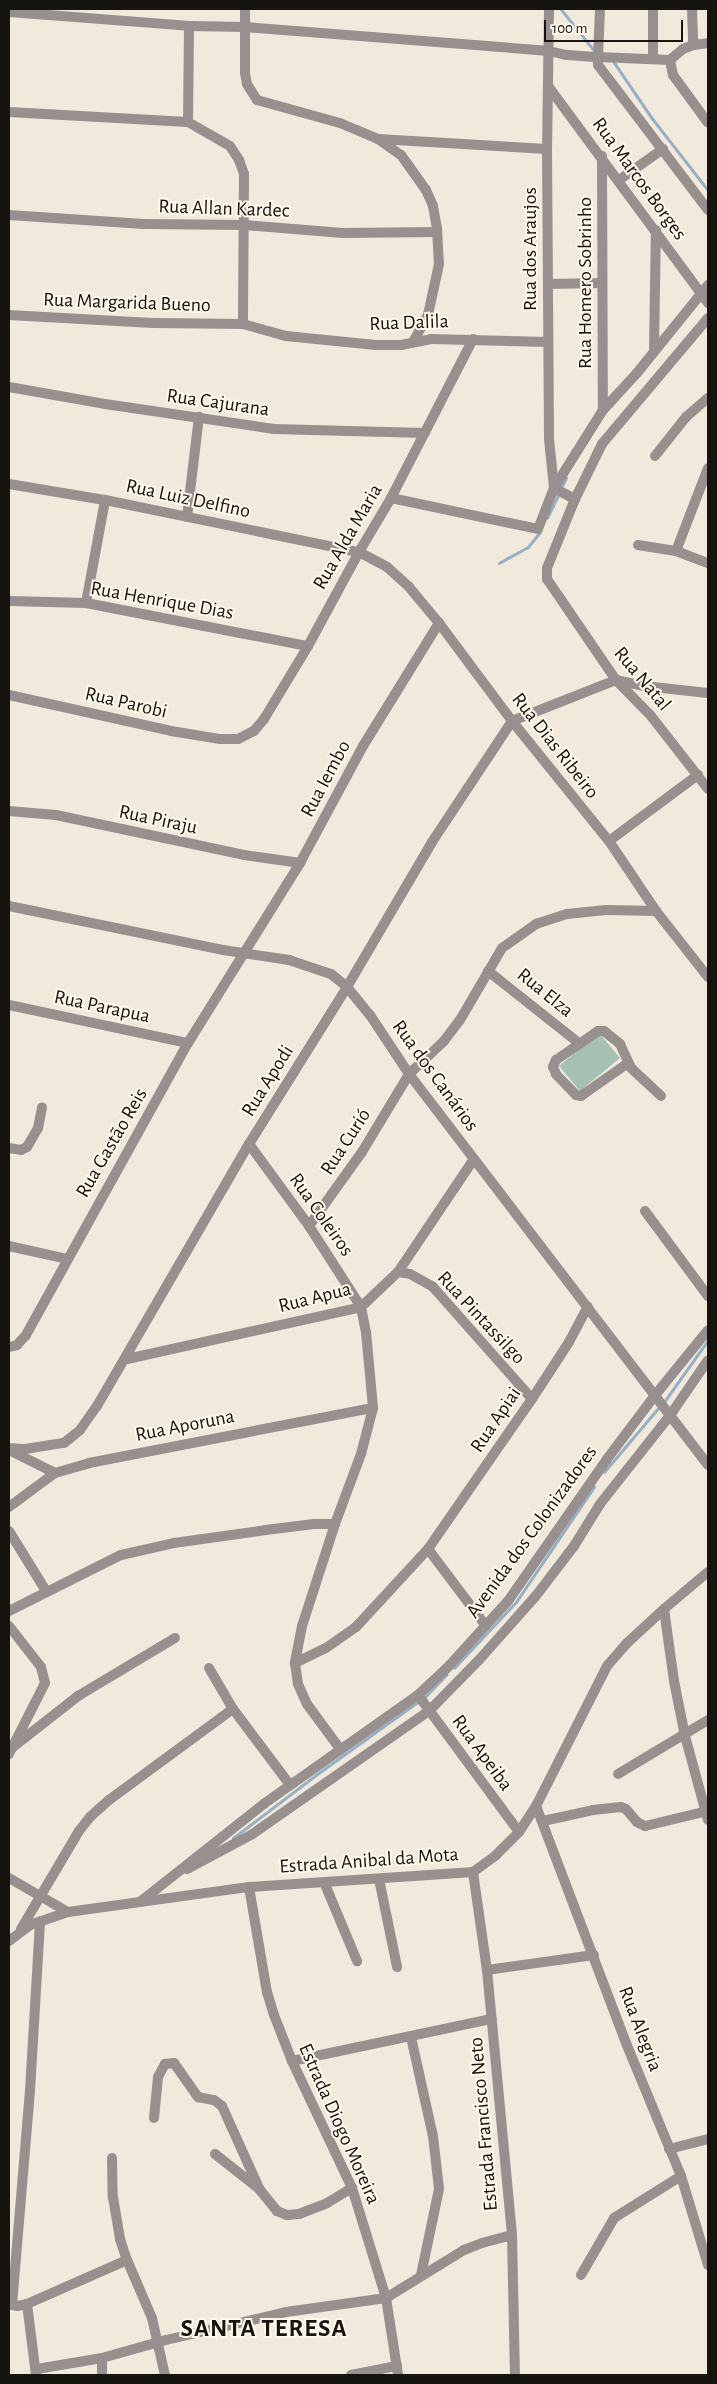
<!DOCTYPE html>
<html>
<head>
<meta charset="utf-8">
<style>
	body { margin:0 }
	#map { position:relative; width:717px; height:2384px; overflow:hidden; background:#f1eadc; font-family:"Alegreya Sans",sans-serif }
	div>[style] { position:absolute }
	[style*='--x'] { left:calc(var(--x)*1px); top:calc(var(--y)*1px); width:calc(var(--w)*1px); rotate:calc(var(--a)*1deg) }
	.green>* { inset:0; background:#a4c1b1 }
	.stream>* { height:2.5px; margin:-1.25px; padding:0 1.25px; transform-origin:1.25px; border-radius:1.25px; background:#97afc5 }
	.minor>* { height:10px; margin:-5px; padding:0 5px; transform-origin:5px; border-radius:5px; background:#97908e }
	span { translate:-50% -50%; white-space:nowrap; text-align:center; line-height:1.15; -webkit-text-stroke:4px #fff7ea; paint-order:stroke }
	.street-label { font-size:20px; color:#16140f }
	.district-label { font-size:25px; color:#16140f; font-weight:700; letter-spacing:1px }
	.frame { position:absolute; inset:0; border:10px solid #16140f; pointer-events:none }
	.scale { position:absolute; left:544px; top:20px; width:139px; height:22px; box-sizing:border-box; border:2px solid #16140f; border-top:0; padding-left:6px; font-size:15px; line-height:18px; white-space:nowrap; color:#16140f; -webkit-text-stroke:4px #fff7ea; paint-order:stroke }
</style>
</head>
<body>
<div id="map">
	<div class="green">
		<div style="clip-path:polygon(599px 1033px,620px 1058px,580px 1091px,559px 1066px)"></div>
	</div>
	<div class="stream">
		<div style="--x:561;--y:9;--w:53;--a:51.2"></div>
		<div style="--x:614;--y:62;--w:68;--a:55.8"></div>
		<div style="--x:652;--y:118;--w:91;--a:52.1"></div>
		<div style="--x:561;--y:488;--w:11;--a:-63"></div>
		<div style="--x:547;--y:518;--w:28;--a:-64"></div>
		<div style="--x:499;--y:563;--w:33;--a:-29"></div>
		<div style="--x:528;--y:547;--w:19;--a:-51"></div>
		<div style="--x:664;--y:1402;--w:76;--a:-54.6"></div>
		<div style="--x:604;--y:1472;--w:87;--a:-49.7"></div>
		<div style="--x:454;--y:1668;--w:91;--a:-46.8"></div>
		<div style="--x:516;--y:1602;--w:139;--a:-55.9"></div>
		<div style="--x:424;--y:1698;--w:32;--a:-46"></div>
		<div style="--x:233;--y:1838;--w:109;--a:-37.2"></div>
		<div style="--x:320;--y:1772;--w:122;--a:-35.6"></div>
	</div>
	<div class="minor">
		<div style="--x:245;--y:9;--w:64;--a:90"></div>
		<div style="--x:245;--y:73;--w:11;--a:80"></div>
		<div style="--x:247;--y:84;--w:19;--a:58"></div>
		<div style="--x:257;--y:100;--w:86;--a:15.5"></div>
		<div style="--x:340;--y:123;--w:41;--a:22.8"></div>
		<div style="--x:378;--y:139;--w:28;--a:35"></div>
		<div style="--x:401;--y:155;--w:43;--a:54.5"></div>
		<div style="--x:426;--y:190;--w:17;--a:66"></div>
		<div style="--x:433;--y:206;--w:22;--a:80"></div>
		<div style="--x:437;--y:228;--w:36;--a:87"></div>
		<div style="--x:439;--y:264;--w:52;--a:102.2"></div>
		<div style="--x:428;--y:315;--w:31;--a:119"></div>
		<div style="--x:549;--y:9;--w:140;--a:90.8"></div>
		<div style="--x:547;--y:149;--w:290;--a:89.6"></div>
		<div style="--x:549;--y:439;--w:49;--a:84.2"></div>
		<div style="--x:554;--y:488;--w:24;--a:28"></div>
		<div style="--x:600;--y:9;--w:48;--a:92.4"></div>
		<div style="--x:598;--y:57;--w:72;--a:2.4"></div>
		<div style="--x:653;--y:9;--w:50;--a:90"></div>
		<div style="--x:692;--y:9;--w:36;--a:88"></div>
		<div style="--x:9;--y:12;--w:181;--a:4.4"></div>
		<div style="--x:189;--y:26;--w:56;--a:1"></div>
		<div style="--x:245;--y:27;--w:305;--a:4.5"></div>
		<div style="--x:549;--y:51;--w:18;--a:13"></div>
		<div style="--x:567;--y:55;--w:31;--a:4"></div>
		<div style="--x:598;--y:57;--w:8;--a:90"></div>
		<div style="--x:598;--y:65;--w:182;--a:52.8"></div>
		<div style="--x:708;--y:43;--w:15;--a:172"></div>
		<div style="--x:693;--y:45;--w:11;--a:158"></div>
		<div style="--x:683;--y:49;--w:17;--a:140"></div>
		<div style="--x:670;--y:60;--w:15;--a:79"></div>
		<div style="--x:673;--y:75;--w:59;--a:53.9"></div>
		<div style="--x:548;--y:86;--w:270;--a:53.6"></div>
		<div style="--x:9;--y:112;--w:179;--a:3.2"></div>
		<div style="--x:188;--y:122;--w:48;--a:29.7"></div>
		<div style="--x:230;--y:146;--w:17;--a:57"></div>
		<div style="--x:239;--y:160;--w:15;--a:70"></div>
		<div style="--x:244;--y:174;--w:150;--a:90.4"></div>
		<div style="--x:188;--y:122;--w:96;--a:-89.4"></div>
		<div style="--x:378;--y:139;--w:169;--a:3.4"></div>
		<div style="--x:602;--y:156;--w:254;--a:89.8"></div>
		<div style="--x:619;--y:180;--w:54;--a:-35.2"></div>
		<div style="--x:9;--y:215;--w:135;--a:3.8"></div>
		<div style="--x:144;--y:224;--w:100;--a:0.6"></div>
		<div style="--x:244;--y:225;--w:99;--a:4.6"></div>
		<div style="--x:343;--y:233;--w:94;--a:-0.6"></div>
		<div style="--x:548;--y:284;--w:54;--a:-1.1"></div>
		<div style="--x:9;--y:315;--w:144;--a:3.2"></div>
		<div style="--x:153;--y:323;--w:90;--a:0.6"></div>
		<div style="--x:243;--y:324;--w:45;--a:15.6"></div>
		<div style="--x:286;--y:336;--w:90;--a:5.7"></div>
		<div style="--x:376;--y:345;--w:25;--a:0"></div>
		<div style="--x:401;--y:345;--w:31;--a:-11"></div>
		<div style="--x:431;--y:339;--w:117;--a:1.5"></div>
		<div style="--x:708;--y:318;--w:165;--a:130.1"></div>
		<div style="--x:602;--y:444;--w:61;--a:116.1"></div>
		<div style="--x:575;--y:499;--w:74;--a:112.1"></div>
		<div style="--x:547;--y:568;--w:11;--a:90"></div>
		<div style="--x:547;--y:579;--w:122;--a:55.7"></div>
		<div style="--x:616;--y:680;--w:50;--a:45.8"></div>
		<div style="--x:651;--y:716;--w:93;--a:52"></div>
		<div style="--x:654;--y:351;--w:121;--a:-89.1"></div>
		<div style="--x:9;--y:387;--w:97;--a:10"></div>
		<div style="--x:105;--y:404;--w:171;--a:8.4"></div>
		<div style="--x:274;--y:429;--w:151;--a:1.5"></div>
		<div style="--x:655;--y:456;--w:50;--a:-51.5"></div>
		<div style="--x:686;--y:417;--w:29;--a:-41"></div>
		<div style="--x:9;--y:484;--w:97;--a:9.5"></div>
		<div style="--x:105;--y:500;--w:259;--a:11.6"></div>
		<div style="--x:359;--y:552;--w:32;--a:28"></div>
		<div style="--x:387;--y:567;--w:30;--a:42"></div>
		<div style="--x:409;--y:587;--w:47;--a:50.2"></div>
		<div style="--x:439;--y:623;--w:122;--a:53.3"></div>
		<div style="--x:512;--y:721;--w:154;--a:51.1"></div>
		<div style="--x:609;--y:841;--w:84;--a:56.1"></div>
		<div style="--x:656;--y:911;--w:84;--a:51.8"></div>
		<div style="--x:391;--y:498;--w:150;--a:11.9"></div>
		<div style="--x:538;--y:529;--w:44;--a:-68.7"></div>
		<div style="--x:554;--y:488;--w:92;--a:-57.9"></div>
		<div style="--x:603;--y:410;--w:50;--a:-47.4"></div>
		<div style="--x:637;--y:373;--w:113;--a:-51.1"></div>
		<div style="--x:187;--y:517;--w:101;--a:-83.2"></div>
		<div style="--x:638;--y:545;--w:38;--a:9"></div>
		<div style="--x:676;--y:551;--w:34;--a:21"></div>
		<div style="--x:676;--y:551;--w:89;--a:-68.9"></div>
		<div style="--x:9;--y:601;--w:77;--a:1.5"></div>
		<div style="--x:86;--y:603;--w:226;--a:11"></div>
		<div style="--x:86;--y:603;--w:105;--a:-79.5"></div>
		<div style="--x:9;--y:695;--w:166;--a:12.5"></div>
		<div style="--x:171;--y:731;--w:50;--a:9.3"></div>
		<div style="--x:220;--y:739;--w:18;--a:0"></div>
		<div style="--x:238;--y:739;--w:18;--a:-27"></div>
		<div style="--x:254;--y:731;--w:16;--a:-50"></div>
		<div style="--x:264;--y:719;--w:85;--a:-58.9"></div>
		<div style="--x:308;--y:646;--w:107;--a:-61.5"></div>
		<div style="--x:359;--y:552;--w:63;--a:-59.3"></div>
		<div style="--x:391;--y:498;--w:179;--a:-62.7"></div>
		<div style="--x:9;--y:811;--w:47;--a:4.9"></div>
		<div style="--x:56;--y:815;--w:192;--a:12"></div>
		<div style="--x:244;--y:855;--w:57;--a:8.1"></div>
		<div style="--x:609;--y:841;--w:111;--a:-36.6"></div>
		<div style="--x:9;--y:906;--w:218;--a:11.6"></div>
		<div style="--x:223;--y:950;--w:67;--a:8.6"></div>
		<div style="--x:289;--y:960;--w:44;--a:18.4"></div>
		<div style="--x:331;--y:974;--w:21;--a:39"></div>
		<div style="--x:347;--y:987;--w:36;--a:51"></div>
		<div style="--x:370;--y:1015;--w:71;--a:56.5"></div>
		<div style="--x:409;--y:1074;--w:492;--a:52.6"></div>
		<div style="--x:488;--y:971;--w:116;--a:38.4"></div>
		<div style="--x:9;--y:1005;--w:183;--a:12"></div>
		<div style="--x:628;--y:1063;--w:57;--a:144.9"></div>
		<div style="--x:581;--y:1096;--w:5;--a:-169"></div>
		<div style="--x:576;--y:1095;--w:29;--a:-134"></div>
		<div style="--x:556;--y:1074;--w:8;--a:-113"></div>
		<div style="--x:553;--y:1067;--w:8;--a:-67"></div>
		<div style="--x:556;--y:1060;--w:51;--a:-34.6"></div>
		<div style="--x:598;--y:1031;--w:6;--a:0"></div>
		<div style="--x:604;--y:1031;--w:21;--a:39"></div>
		<div style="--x:620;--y:1044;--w:26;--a:65"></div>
		<div style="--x:631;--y:1068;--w:41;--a:43"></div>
		<div style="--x:249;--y:1144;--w:102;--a:53.8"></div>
		<div style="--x:309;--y:1226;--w:96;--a:57.3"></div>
		<div style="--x:361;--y:1307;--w:25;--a:79"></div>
		<div style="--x:366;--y:1332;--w:76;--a:84.7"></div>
		<div style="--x:373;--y:1408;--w:48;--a:104.6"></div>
		<div style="--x:361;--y:1454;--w:75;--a:110.4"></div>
		<div style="--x:335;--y:1524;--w:107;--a:107.9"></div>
		<div style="--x:302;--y:1626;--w:38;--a:101"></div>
		<div style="--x:295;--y:1663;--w:21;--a:82"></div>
		<div style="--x:298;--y:1684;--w:22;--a:66"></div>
		<div style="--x:307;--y:1704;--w:56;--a:53.7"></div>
		<div style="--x:9;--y:1148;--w:12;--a:9"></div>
		<div style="--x:21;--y:1150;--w:7;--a:-27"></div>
		<div style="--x:27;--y:1147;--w:22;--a:-60"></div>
		<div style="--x:38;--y:1128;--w:21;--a:-79"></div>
		<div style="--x:645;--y:1211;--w:106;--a:53.5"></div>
		<div style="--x:309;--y:1226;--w:91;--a:-54.4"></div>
		<div style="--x:362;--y:1152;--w:91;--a:-58.9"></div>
		<div style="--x:409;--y:1074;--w:48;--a:-43.3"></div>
		<div style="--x:444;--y:1041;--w:26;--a:-53"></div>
		<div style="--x:460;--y:1020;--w:83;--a:-59.7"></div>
		<div style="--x:502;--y:948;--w:42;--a:-35.2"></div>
		<div style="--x:536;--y:924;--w:33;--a:-18"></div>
		<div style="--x:567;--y:914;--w:39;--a:-6"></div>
		<div style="--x:606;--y:910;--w:50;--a:1.1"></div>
		<div style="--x:9;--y:1246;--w:59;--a:12.6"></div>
		<div style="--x:398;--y:1272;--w:12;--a:9"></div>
		<div style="--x:410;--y:1274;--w:26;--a:29"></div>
		<div style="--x:433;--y:1287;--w:149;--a:48.5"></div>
		<div style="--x:9;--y:1347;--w:8;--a:-14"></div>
		<div style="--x:17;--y:1345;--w:13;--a:-48"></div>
		<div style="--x:26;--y:1335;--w:334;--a:-61"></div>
		<div style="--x:188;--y:1043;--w:212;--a:-58.1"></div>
		<div style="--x:300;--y:863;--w:133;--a:-61.7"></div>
		<div style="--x:363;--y:746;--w:145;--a:-58.3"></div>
		<div style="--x:127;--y:1359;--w:240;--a:-12.5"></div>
		<div style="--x:361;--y:1307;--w:51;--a:-43.4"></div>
		<div style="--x:398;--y:1272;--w:136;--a:-56.1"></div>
		<div style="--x:9;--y:1448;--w:16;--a:4"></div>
		<div style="--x:25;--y:1449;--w:39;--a:-9"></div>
		<div style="--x:64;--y:1443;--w:21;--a:-39"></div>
		<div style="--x:80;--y:1430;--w:29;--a:-55"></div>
		<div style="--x:97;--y:1406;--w:303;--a:-59.9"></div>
		<div style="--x:249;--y:1144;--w:185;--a:-58"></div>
		<div style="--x:347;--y:987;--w:168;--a:-59.6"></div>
		<div style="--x:432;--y:842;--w:145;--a:-56.5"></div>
		<div style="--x:512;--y:721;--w:112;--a:-21.5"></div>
		<div style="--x:616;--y:680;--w:29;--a:12"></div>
		<div style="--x:644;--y:686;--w:64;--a:6.2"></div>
		<div style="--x:9;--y:1450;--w:51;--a:26.6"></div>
		<div style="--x:55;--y:1473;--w:35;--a:-16"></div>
		<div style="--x:89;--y:1463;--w:289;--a:-11"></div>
		<div style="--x:9;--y:1507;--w:57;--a:-36.5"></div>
		<div style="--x:9;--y:1531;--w:70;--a:58.3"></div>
		<div style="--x:428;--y:1549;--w:96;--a:53"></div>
		<div style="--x:664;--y:1609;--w:73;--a:82.1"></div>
		<div style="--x:674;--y:1681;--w:56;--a:78.7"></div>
		<div style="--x:685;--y:1736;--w:87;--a:74.7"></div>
		<div style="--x:9;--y:1611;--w:125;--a:-26.6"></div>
		<div style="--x:121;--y:1555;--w:54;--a:-12.8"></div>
		<div style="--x:174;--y:1543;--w:93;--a:-8"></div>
		<div style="--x:266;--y:1530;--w:48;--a:-7.1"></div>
		<div style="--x:314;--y:1524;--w:21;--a:0"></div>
		<div style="--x:9;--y:1626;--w:52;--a:52"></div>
		<div style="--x:41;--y:1667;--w:16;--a:76"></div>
		<div style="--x:45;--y:1683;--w:80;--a:116.9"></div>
		<div style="--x:295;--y:1663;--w:34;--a:-26"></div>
		<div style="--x:326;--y:1648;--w:37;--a:-35"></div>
		<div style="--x:356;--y:1627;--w:106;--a:-47.3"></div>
		<div style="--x:428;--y:1549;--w:183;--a:-55.3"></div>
		<div style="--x:532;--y:1399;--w:68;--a:-57"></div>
		<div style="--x:569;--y:1342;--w:40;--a:-62"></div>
		<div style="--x:209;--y:1668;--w:48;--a:59.7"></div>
		<div style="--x:233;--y:1709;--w:95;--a:53.1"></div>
		<div style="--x:418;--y:1695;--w:170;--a:53.6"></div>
		<div style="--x:13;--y:1747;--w:83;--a:-38.1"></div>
		<div style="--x:78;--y:1696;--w:113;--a:-30.9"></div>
		<div style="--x:618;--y:1774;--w:105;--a:-31"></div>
		<div style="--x:536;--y:1806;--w:254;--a:69.2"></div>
		<div style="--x:626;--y:2043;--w:144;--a:67.5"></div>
		<div style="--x:681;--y:2176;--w:93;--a:73.1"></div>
		<div style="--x:543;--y:1821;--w:51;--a:-12.4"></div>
		<div style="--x:593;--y:1810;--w:28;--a:-6"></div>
		<div style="--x:621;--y:1807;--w:5;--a:22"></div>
		<div style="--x:626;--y:1809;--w:17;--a:50"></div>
		<div style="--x:637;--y:1822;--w:9;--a:27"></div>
		<div style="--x:645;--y:1826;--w:65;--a:-13.4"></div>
		<div style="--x:187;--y:1869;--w:72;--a:-28"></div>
		<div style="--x:251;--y:1835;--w:217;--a:-34.9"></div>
		<div style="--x:429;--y:1711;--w:71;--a:-45.6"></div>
		<div style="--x:479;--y:1660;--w:84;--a:-48.4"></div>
		<div style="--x:535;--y:1597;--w:64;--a:-52.6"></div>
		<div style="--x:574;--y:1546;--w:49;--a:-58.2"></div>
		<div style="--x:600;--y:1504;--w:115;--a:-51.7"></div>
		<div style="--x:671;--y:1414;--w:65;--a:-55.6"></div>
		<div style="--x:473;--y:1872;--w:99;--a:81.9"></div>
		<div style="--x:487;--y:1970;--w:266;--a:84.6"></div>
		<div style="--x:512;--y:2235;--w:140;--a:88.8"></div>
		<div style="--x:9;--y:1878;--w:68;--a:30"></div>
		<div style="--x:379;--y:1879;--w:90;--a:78.4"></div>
		<div style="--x:324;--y:1882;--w:86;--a:67.3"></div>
		<div style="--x:249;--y:1887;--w:107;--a:80.3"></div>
		<div style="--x:267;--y:1992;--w:24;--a:73"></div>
		<div style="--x:274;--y:2015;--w:49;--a:68.6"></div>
		<div style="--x:292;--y:2061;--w:140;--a:64.7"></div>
		<div style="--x:352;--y:2188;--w:115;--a:72.8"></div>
		<div style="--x:386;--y:2298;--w:78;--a:81.1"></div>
		<div style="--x:140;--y:1902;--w:159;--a:-38.4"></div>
		<div style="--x:265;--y:1803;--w:187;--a:-35.2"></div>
		<div style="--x:418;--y:1695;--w:40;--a:-43"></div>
		<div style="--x:447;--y:1668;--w:91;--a:-47.7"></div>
		<div style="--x:508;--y:1601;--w:173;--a:-55.1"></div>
		<div style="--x:607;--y:1459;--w:81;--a:-53"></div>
		<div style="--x:656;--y:1394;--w:82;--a:-50.9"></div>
		<div style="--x:21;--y:1929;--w:114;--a:-59.4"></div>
		<div style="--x:79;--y:1831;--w:18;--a:-52"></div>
		<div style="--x:90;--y:1817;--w:25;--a:-42"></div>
		<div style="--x:109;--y:1800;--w:154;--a:-36.3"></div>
		<div style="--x:9;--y:1941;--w:26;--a:-37"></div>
		<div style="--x:30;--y:1925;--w:40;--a:-18.9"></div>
		<div style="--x:68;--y:1912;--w:183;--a:-7.9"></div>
		<div style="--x:249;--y:1887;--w:225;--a:-3.8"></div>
		<div style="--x:473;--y:1872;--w:29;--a:-36"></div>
		<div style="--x:496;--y:1855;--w:33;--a:-45"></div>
		<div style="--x:519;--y:1832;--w:31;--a:-57"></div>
		<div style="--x:536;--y:1806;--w:157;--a:-63.1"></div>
		<div style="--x:607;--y:1666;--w:29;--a:-49"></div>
		<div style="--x:626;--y:1644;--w:52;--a:-42.6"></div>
		<div style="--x:664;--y:1609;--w:57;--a:-40.1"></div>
		<div style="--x:487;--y:1970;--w:108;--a:-8"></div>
		<div style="--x:411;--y:2037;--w:101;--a:77.5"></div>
		<div style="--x:433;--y:2136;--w:53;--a:83.5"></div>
		<div style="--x:439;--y:2189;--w:88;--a:101.8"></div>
		<div style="--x:292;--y:2061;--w:204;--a:-11.9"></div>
		<div style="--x:154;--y:2118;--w:41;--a:-84.4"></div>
		<div style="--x:158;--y:2077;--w:15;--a:-62"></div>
		<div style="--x:165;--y:2064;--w:9;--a:-6"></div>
		<div style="--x:174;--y:2063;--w:42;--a:54.8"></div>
		<div style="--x:198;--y:2097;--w:16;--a:11"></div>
		<div style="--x:214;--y:2100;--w:10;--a:37"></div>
		<div style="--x:222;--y:2106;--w:92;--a:65.7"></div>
		<div style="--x:260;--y:2190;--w:27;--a:51"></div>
		<div style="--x:277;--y:2211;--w:11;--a:22"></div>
		<div style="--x:287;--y:2215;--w:12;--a:-5"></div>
		<div style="--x:299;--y:2214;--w:30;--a:-21"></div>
		<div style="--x:327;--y:2203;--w:29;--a:-31"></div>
		<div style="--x:669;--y:2149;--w:40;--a:-14.4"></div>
		<div style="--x:215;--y:2154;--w:55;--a:38.3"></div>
		<div style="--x:112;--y:2158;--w:39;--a:89"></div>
		<div style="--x:113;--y:2197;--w:43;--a:80.5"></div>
		<div style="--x:120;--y:2239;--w:22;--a:72"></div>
		<div style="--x:127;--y:2260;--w:63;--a:66.7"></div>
		<div style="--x:152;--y:2318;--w:58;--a:77.2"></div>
		<div style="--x:581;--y:2275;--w:66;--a:-59.9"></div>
		<div style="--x:614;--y:2218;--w:79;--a:-32.1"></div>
		<div style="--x:9;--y:2304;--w:8;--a:14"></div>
		<div style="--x:17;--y:2306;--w:10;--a:-11"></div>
		<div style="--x:27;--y:2304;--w:109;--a:-23.7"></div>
		<div style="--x:27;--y:2304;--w:72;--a:82.8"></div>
		<div style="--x:12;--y:2305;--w:215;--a:-85.2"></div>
		<div style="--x:30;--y:2091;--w:170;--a:-86.6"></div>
		<div style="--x:37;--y:2369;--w:66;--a:-9.6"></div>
		<div style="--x:102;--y:2358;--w:66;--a:-15.7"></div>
		<div style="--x:166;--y:2340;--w:123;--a:-13.1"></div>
		<div style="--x:286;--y:2312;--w:101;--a:-8"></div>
		<div style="--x:386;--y:2298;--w:92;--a:-31.6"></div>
		<div style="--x:464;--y:2250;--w:19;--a:-21"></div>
		<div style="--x:482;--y:2243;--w:31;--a:-15"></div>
		<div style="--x:102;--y:2375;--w:17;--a:-90"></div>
		<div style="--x:351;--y:2375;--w:47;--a:-11.1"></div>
	</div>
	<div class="street-label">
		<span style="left:639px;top:179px;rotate:54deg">Rua Marcos Borges</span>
		<span style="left:224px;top:209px;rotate:2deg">Rua Allan Kardec</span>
		<span style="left:530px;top:249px;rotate:-90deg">Rua dos Araujos</span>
		<span style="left:585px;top:283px;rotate:-90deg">Rua Homero Sobrinho</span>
		<span style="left:127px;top:303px;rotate:2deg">Rua Margarida Bueno</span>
		<span style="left:409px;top:323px;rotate:-2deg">Rua Dalila</span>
		<span style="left:218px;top:403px;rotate:8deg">Rua Cajurana</span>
		<span style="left:188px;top:499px;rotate:12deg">Rua Luiz Delfino</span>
		<span style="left:348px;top:537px;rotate:-60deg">Rua Alda Maria</span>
		<span style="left:162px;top:601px;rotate:10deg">Rua Henrique Dias</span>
		<span style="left:642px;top:679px;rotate:50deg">Rua Natal</span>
		<span style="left:126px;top:703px;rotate:13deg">Rua Parobi</span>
		<span style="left:555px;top:746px;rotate:52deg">Rua Dias Ribeiro</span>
		<span style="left:326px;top:779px;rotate:-62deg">Rua Iembo</span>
		<span style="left:158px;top:820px;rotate:12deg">Rua Piraju</span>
		<span style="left:545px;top:993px;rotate:39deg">Rua Elza</span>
		<span style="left:102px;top:1007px;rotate:12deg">Rua Parapua</span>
		<span style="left:435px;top:1076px;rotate:54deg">Rua dos Canários</span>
		<span style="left:268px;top:1081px;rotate:-58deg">Rua Apodi</span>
		<span style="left:346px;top:1142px;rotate:-57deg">Rua Curió</span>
		<span style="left:112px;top:1143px;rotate:-60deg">Rua Gastão Reis</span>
		<span style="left:321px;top:1215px;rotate:55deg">Rua Coleiros</span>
		<span style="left:315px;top:1298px;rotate:-14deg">Rua Apua</span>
		<span style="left:481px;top:1318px;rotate:47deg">Rua Pintassilgo</span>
		<span style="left:496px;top:1420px;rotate:-56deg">Rua Apiai</span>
		<span style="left:185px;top:1426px;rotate:-11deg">Rua Aporuna</span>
		<span style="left:532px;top:1532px;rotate:-54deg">Avenida dos Colonizadores</span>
		<span style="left:482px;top:1753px;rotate:54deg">Rua Apeiba</span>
		<span style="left:369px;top:1861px;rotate:-4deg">Estrada Anibal da Mota</span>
		<span style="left:640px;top:2029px;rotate:69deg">Rua Alegria</span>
		<span style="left:339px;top:2124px;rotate:66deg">Estrada Diogo Moreira</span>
		<span style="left:484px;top:2124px;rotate:-95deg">Estrada Francisco Neto</span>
	</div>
	<div class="district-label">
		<span style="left:264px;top:2329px">SANTA TERESA</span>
	</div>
	<div class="frame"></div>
	<div class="scale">100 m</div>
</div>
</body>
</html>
